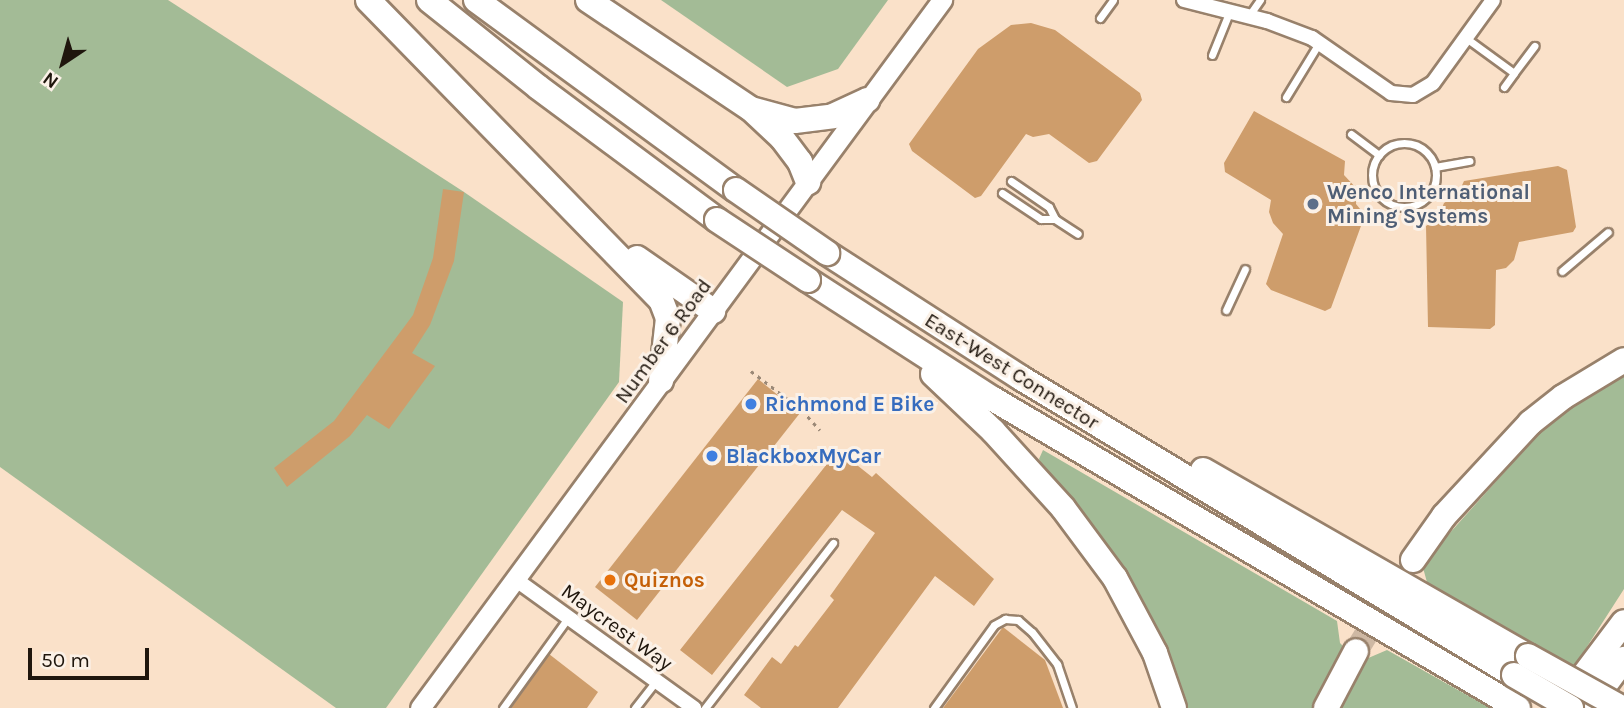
<!DOCTYPE html>
<html>
<head>
<meta charset="utf-8">
<style>
	body { margin:0 }
	#map { position:relative; width:1624px; height:708px; overflow:hidden; background:#fae1c9; font-family:Karla,sans-serif }
	div>[style] { position:absolute }
	[style*='--x'] { left:calc(var(--x)*1px); top:calc(var(--y)*1px); width:calc(var(--w)*1px); rotate:calc(var(--a)*1deg) }
	.green>* { inset:0; background:#a3bb96 }
	.building>* { inset:0; background:#ce9d6b }
	.highway-tunnel>* { height:24px; margin-top:-12px; transform-origin:0; background:repeating-linear-gradient(90deg,#ceb8a3 0 24px,transparent 0 36px) }
	.path>* { height:2.5px; margin-top:-1.25px; transform-origin:0; background:repeating-linear-gradient(90deg,#9a8876 0 3.5px,transparent 0 8.5px) }
	.roads { filter:drop-shadow(2px 0 #98816b) drop-shadow(-2px 0 #98816b) drop-shadow(0 2px #98816b) drop-shadow(0 -2px #98816b) }
	.lane>* { height:7px; margin:-3.5px; padding:0 3.5px; transform-origin:3.5px; border-radius:3.5px; background:#fff }
	.lane>.ring { margin:-3.5px; padding:0; box-sizing:content-box; background:none; border:7px solid #fff; border-radius:50% }
	.street>* { height:14px; margin:-7px; padding:0 7px; transform-origin:7px; border-radius:7px; background:#fff }
	.secondary>* { height:19px; margin:-9.5px; padding:0 9.5px; transform-origin:9.5px; border-radius:9.5px; background:#fff }
	.highway>* { height:24px; margin:-12px; padding:0 12px; transform-origin:12px; border-radius:12px; background:#fff }
	.bridges { filter:drop-shadow(2px 0 #98816b) drop-shadow(-2px 0 #98816b) drop-shadow(0 2px #98816b) drop-shadow(0 -2px #98816b) }
	.highway-bridge>* { height:24px; margin:-12px; padding:0 12px; transform-origin:12px; border-radius:12px; background:#fff }
	.dots>* { width:19px; height:19px; translate:-50% -50%; box-sizing:border-box; border:4px solid #fbf1e7; border-radius:50% }
	span { translate:-50% -50%; white-space:nowrap; text-align:center; line-height:1.15; -webkit-text-stroke:6px #fbf1e7; paint-order:stroke }
	.service-label { font-size:21px; color:#4e5e75; font-weight:700 }
	.left { translate:0 -50%; text-align:left }
	.street-label { font-size:21px; color:#1f160d }
	.shop-label { font-size:21px; color:#366cbe; font-weight:700 }
	.food-label { font-size:21px; color:#c56008; font-weight:700 }
	.north { position:absolute; left:28px; top:28px; width:70px; height:70px; -webkit-text-stroke:5px #fbf1e7; paint-order:stroke; rotate:216deg; font-size:19px; font-weight:700; line-height:28px; text-align:center; color:#1f160d }
	.north::after { content:''; display:block; margin:auto; width:24px; height:32px; background:#1f160d; clip-path:polygon(50% 0,100% 100%,50% 72%,0 100%) }
	.scale { position:absolute; left:28px; top:648px; width:121px; height:32px; box-sizing:border-box; border:4px solid #1f160d; border-top:0; padding-left:9px; font-size:21px; line-height:24px; white-space:nowrap; color:#1f160d; -webkit-text-stroke:5px #fbf1e7; paint-order:stroke }
</style>
</head>
<body>
<div id="map">
	<div class="green">
		<div style="clip-path:polygon(0 0,168px 0,464px 192px,623px 302px,619px 382px,386px 708px,336px 708px,0 467px)"></div>
		<div style="clip-path:polygon(661px 0,888px 0,838px 69px,787px 87px)"></div>
		<div style="clip-path:polygon(1624px 371px,1624px 589px,1572px 670px,1428px 586px,1422px 564px,1508px 468px,1522px 445px,1583px 396px)"></div>
		<div style="clip-path:polygon(1043px 450px,1337px 621px,1340px 643px,1346px 649px,1315px 708px,1186px 708px,1175px 677px,1043px 468px,1039px 459px)"></div>
		<div style="clip-path:polygon(1387px 650px,1490px 708px,1337px 708px,1361px 657px,1366px 659px)"></div>
	</div>
	<div class="building">
		<div style="clip-path:polygon(1031px 23px,1055px 30px,1140px 93px,1142px 100px,1097px 161px,1089px 163px,1049px 134px,1033px 137px,1026px 134px,981px 196px,975px 198px,912px 151px,909px 144px,978px 49px,1011px 25px)"></div>
		<div style="clip-path:polygon(1254px 111px,1345px 161px,1344px 175px,1357px 189px,1356px 204px,1365px 215px,1331px 308px,1325px 311px,1271px 290px,1266px 284px,1283px 234px,1273px 223px,1269px 212px,1271px 200px,1225px 172px,1224px 163px)"></div>
		<div style="clip-path:polygon(1558px 166px,1567px 170px,1576px 227px,1573px 232px,1519px 242px,1514px 260px,1506px 268px,1496px 270px,1495px 325px,1490px 329px,1428px 327px,1426px 226px,1438px 218px,1444px 203px,1458px 194px,1464px 181px)"></div>
		<div style="clip-path:polygon(443px 189px,464px 192px,454px 261px,430px 325px,412px 353px,435px 366px,389px 429px,367px 415px,350px 436px,287px 487px,274px 468px,334px 421px,413px 315px,433px 258px)"></div>
		<div style="clip-path:polygon(758px 379px,800px 413px,637px 620px,595px 587px)"></div>
		<div style="clip-path:polygon(838px 450px,872px 477px,876px 473px,994px 579px,974px 606px,935px 576px,838px 708px,761px 708px,744px 695px,772px 657px,781px 664px,795px 645px,798px 647px,834px 600px,830px 596px,875px 533px,842px 510px,712px 675px,680px 650px)"></div>
		<div style="clip-path:polygon(1003px 627px,1045px 660px,1063px 708px,943px 708px)"></div>
		<div style="clip-path:polygon(549px 654px,598px 692px,587px 708px,511px 708px)"></div>
	</div>
	<div class="highway-tunnel">
		<div style="--x:1356;--y:651;--w:82;--a:-58.4"></div>
	</div>
	<div class="path">
		<div style="--x:751;--y:371;--w:64;--a:37.4"></div>
		<div style="--x:802;--y:410;--w:27;--a:48"></div>
	</div>
	<div class="roads">
		<div class="lane">
			<div style="--x:1248;--y:17;--w:21;--a:-55"></div>
			<div style="--x:1100;--y:18;--w:22;--a:-54"></div>
			<div style="--x:1466;--y:38;--w:59;--a:36.1"></div>
			<div style="--x:1514;--y:73;--w:34;--a:-53"></div>
			<div style="--x:1212;--y:55;--w:45;--a:-68"></div>
			<div style="--x:1504;--y:87;--w:17;--a:-54"></div>
			<div style="--x:1286;--y:97;--w:63;--a:-58.6"></div>
			<div style="--x:1351;--y:134;--w:35;--a:37"></div>
			<div class="ring" style="left:1372px;top:143px;width:57px;height:57px"></div>
			<div style="--x:1435;--y:167;--w:35;--a:-10"></div>
			<div style="--x:1011;--y:181;--w:46;--a:34.4"></div>
			<div style="--x:1049;--y:207;--w:13;--a:63"></div>
			<div style="--x:1002;--y:193;--w:47;--a:33.7"></div>
			<div style="--x:1041;--y:219;--w:14;--a:0"></div>
			<div style="--x:1055;--y:219;--w:27;--a:33"></div>
			<div style="--x:1562;--y:271;--w:60;--a:-40.3"></div>
			<div style="--x:1226;--y:310;--w:45;--a:-65.1"></div>
			<div style="--x:503;--y:708;--w:111;--a:-54.2"></div>
			<div style="--x:635;--y:708;--w:34;--a:-52"></div>
			<div style="--x:705;--y:708;--w:209;--a:-52.2"></div>
			<div style="--x:934;--y:708;--w:102;--a:-54.1"></div>
			<div style="--x:994;--y:625;--w:13;--a:-29"></div>
			<div style="--x:1005;--y:619;--w:13;--a:4"></div>
			<div style="--x:1018;--y:620;--w:18;--a:41"></div>
			<div style="--x:1032;--y:632;--w:41;--a:52"></div>
			<div style="--x:1057;--y:664;--w:46;--a:71.2"></div>
		</div>
		<div class="street">
			<div style="--x:1184;--y:0;--w:86;--a:14.2"></div>
			<div style="--x:1267;--y:21;--w:48;--a:20.7"></div>
			<div style="--x:1312;--y:38;--w:96;--a:34.8"></div>
			<div style="--x:1391;--y:93;--w:22;--a:5"></div>
			<div style="--x:1413;--y:95;--w:23;--a:-31"></div>
			<div style="--x:1433;--y:83;--w:102;--a:-54.1"></div>
			<div style="--x:515;--y:579;--w:221;--a:35.8"></div>
		</div>
		<div class="secondary">
			<div style="--x:420;--y:708;--w:880;--a:-53.6"></div>
		</div>
		<div class="highway">
			<div style="--x:368;--y:0;--w:419;--a:45.7"></div>
			<div style="--x:661;--y:300;--w:19;--a:69"></div>
			<div style="--x:668;--y:318;--w:63;--a:96.3"></div>
			<div style="--x:429;--y:0;--w:139;--a:38.6"></div>
			<div style="--x:538;--y:87;--w:223;--a:36.6"></div>
			<div style="--x:476;--y:0;--w:322;--a:36.2"></div>
			<div style="--x:588;--y:0;--w:196;--a:33.8"></div>
			<div style="--x:751;--y:109;--w:42;--a:43.1"></div>
			<div style="--x:782;--y:138;--w:30;--a:53"></div>
			<div style="--x:800;--y:162;--w:22;--a:68"></div>
			<div style="--x:755;--y:110;--w:41;--a:15.4"></div>
			<div style="--x:795;--y:121;--w:38;--a:-7"></div>
			<div style="--x:833;--y:116;--w:38;--a:-25"></div>
			<div style="--x:827;--y:253;--w:231;--a:32.8"></div>
			<div style="--x:1021;--y:378;--w:576;--a:31.07"></div>
			<div style="--x:637;--y:258;--w:93;--a:34.9"></div>
			<div style="--x:808;--y:280;--w:220;--a:32.8"></div>
			<div style="--x:993;--y:399;--w:609;--a:30.48"></div>
			<div style="--x:933;--y:374;--w:83;--a:43.5"></div>
			<div style="--x:993;--y:431;--w:104;--a:47.7"></div>
			<div style="--x:1063;--y:508;--w:87;--a:53.4"></div>
			<div style="--x:1115;--y:578;--w:85;--a:61.9"></div>
			<div style="--x:1155;--y:653;--w:58;--a:70.9"></div>
			<div style="--x:1203;--y:470;--w:374;--a:29.8"></div>
			<div style="--x:1413;--y:560;--w:54;--a:-54.8"></div>
			<div style="--x:1444;--y:516;--w:127;--a:-47.2"></div>
			<div style="--x:1530;--y:423;--w:42;--a:-38.2"></div>
			<div style="--x:1563;--y:397;--w:71;--a:-31.2"></div>
			<div style="--x:1566;--y:699;--w:96;--a:-53"></div>
			<div style="--x:1326;--y:708;--w:64;--a:-62.2"></div>
			<div style="--x:1588;--y:708;--w:61;--a:-53.7"></div>
		</div>
	</div>
	<div class="bridges">
		<div class="highway-bridge">
			<div style="--x:736;--y:190;--w:111;--a:34.7"></div>
			<div style="--x:717;--y:220;--w:109;--a:33.4"></div>
			<div style="--x:1528;--y:656;--w:107;--a:29"></div>
			<div style="--x:1514;--y:675;--w:66;--a:30.1"></div>
		</div>
	</div>
	<div class="dots">
		<div style="left:1313px;top:204px;background:#5c6f8a"></div>
		<div style="left:751px;top:404px;background:#3f7fe0"></div>
		<div style="left:712px;top:456px;background:#3f7fe0"></div>
		<div style="left:610px;top:580px;background:#e8710a"></div>
	</div>
	<div class="service-label">
		<span class="left" style="left:1327px;top:204px">Wenco International<br>Mining Systems</span>
	</div>
	<div class="street-label">
		<span style="left:663px;top:341px;rotate:-54deg">Number 6 Road</span>
		<span style="left:1012px;top:371px;rotate:32deg">East-West Connector</span>
		<span style="left:617px;top:627px;rotate:36deg">Maycrest Way</span>
	</div>
	<div class="shop-label">
		<span class="left" style="left:765px;top:404px">Richmond E Bike</span>
		<span class="left" style="left:726px;top:456px">BlackboxMyCar</span>
	</div>
	<div class="food-label">
		<span class="left" style="left:624px;top:580px">Quiznos</span>
	</div>
	<div class="north">N</div>
	<div class="scale">50 m</div>
</div>
</body>
</html>
